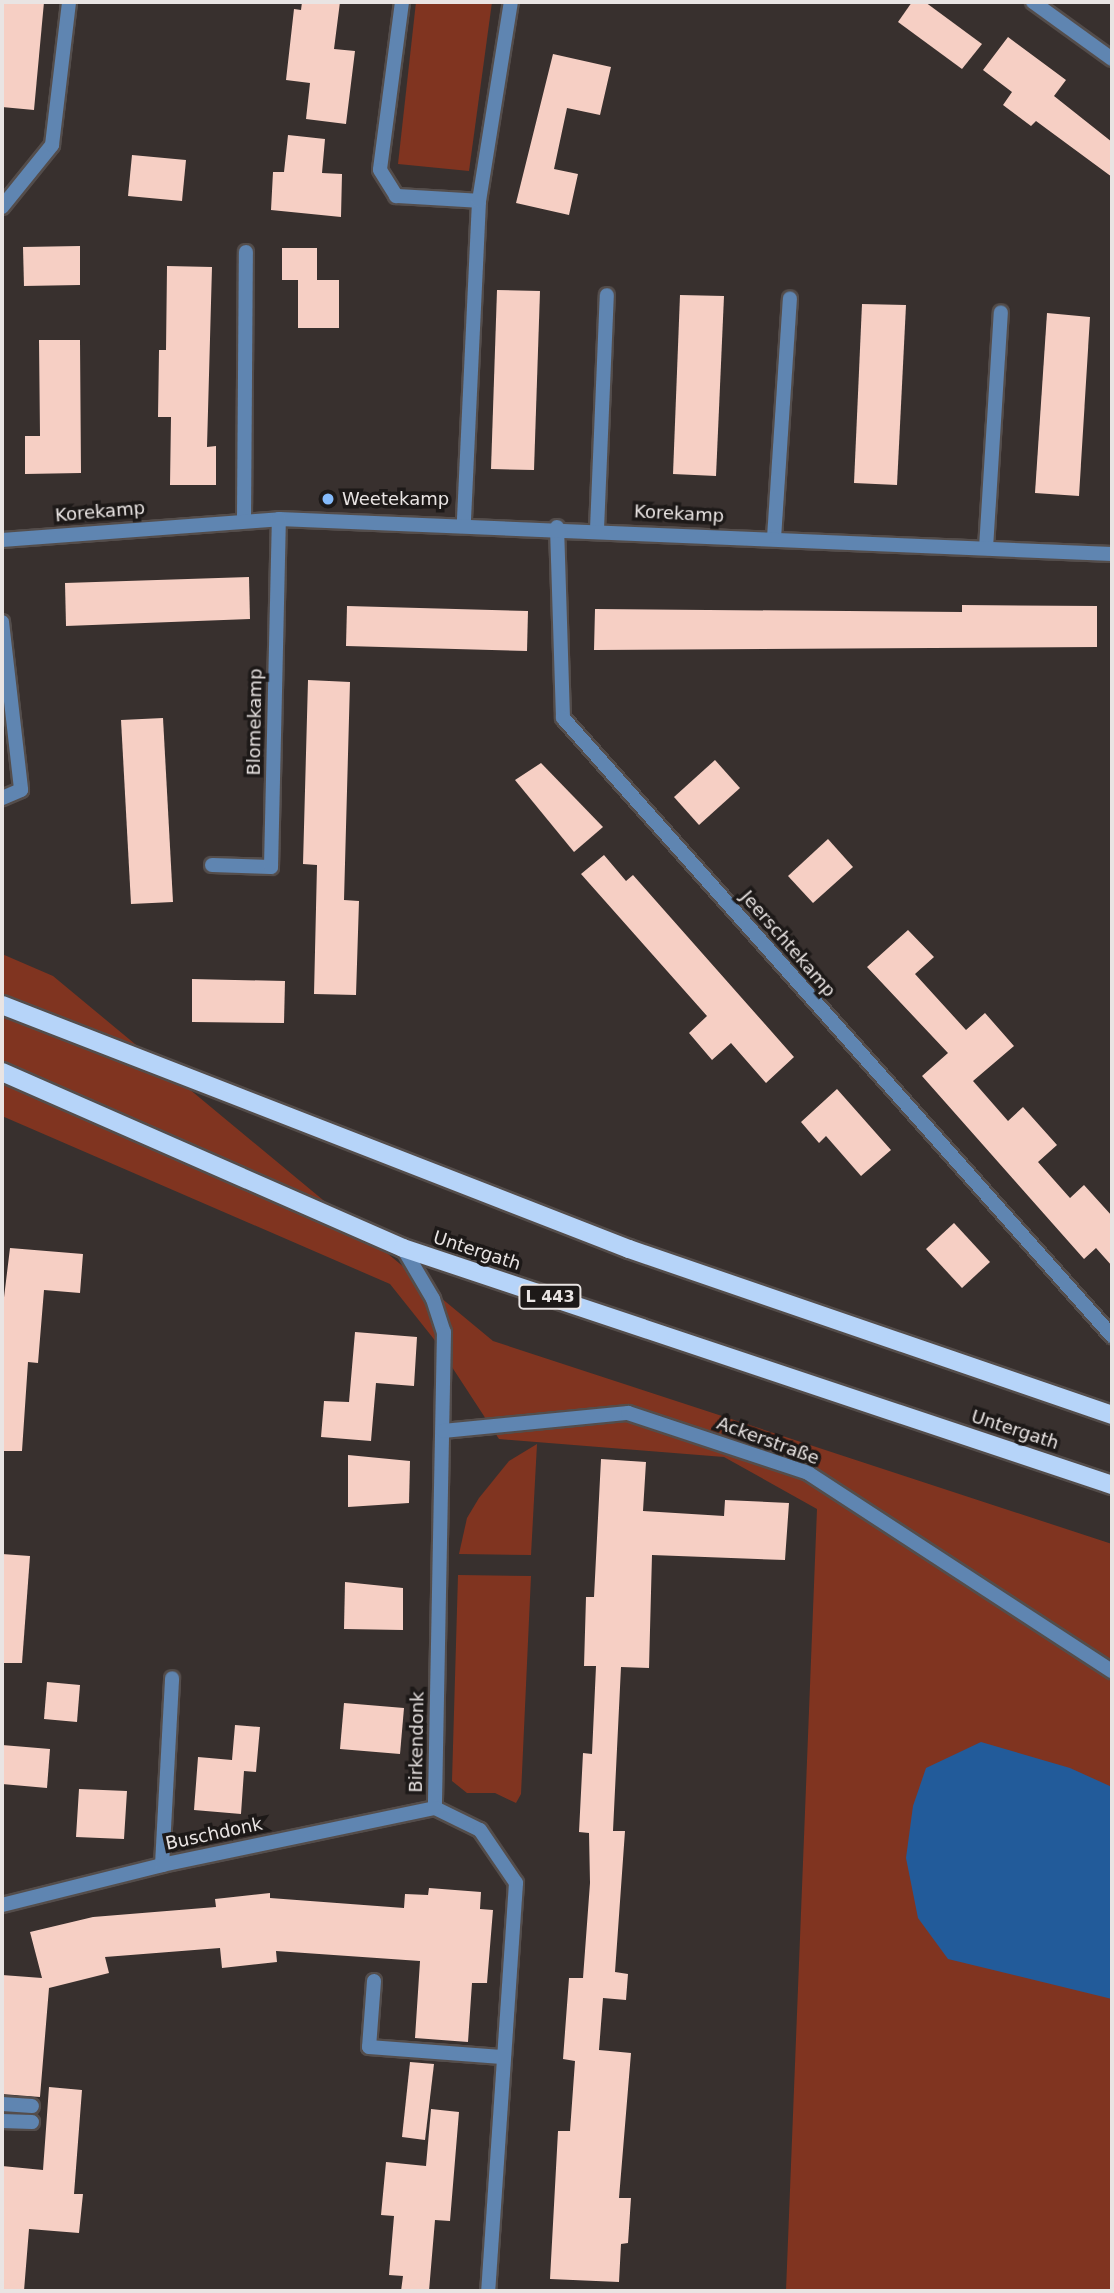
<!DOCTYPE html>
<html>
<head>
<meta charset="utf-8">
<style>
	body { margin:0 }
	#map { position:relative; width:1114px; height:2293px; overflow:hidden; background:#38302e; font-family:"DejaVu Sans",sans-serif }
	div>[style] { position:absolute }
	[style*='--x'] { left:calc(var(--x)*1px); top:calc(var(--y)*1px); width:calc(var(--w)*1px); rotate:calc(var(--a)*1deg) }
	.green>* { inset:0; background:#803420 }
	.water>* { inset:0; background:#225b9a }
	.building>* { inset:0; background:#f6cfc4 }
	.roads { filter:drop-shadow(2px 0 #544d4b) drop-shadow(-2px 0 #544d4b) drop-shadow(0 2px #544d4b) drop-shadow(0 -2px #544d4b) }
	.service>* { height:14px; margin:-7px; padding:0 7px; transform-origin:7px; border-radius:7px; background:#5f85b1 }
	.minor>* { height:14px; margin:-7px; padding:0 7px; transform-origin:7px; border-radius:7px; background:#5f85b1 }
	.primary>* { height:18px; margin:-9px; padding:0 9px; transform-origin:9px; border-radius:9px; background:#b6d4f9 }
	.dots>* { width:19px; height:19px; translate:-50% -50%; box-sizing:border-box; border:4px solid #1d1918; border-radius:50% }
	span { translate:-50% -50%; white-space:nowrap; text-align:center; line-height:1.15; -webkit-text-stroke:7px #1d1918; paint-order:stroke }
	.shield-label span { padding:2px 5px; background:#1d1918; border:2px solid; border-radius:5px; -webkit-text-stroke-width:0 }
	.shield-label { font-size:16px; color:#e9e4e3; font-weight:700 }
	.poi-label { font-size:18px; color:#e9e4e3 }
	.left { translate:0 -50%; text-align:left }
	.street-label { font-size:18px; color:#e9e4e3 }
	.frame { position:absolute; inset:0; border:4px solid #e9e4e3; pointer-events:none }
</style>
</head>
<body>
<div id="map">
	<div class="green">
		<div style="clip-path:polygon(416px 2px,492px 2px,469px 171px,398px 164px)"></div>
		<div style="clip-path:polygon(2px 954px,53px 976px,493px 1341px,1112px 1544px,1112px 2291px,786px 2291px,817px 1509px,724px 1457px,499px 1439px,433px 1338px,390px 1284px,2px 1116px)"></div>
		<div style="clip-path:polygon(537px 1444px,531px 1555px,459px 1554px,467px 1518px,479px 1498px,509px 1461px)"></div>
		<div style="clip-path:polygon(458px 1575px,531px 1576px,521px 1794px,516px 1803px,495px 1793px,467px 1793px,452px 1781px)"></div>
	</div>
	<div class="water">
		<div style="clip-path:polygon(981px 1742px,1070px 1768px,1112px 1787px,1112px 1999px,948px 1959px,918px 1918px,906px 1858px,913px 1806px,926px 1768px)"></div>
	</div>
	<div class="building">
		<div style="clip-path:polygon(2px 2px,44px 2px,34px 110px,2px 107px)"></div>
		<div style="clip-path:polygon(302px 2px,340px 2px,334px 49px,355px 51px,346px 124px,306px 119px,310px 83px,286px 80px,294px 9px,301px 10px)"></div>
		<div style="clip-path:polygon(912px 2px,925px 2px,982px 44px,962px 69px,898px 22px)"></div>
		<div style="clip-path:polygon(1008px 37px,1066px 80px,1054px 96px,1112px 142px,1112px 177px,1036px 121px,1031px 126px,1003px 105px,1012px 92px,983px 70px)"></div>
		<div style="clip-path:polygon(553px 54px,611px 67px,600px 115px,567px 108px,554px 169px,578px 174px,569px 215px,516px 203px)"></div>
		<div style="clip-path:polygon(288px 135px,325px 139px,322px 173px,342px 174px,341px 217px,271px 210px,273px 172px,284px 172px)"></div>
		<div style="clip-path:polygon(132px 155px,186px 160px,182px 201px,128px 196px)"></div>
		<div style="clip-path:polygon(80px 246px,80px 285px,24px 286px,23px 247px)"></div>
		<div style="clip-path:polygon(282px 248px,317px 248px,317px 280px,339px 280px,339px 328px,298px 328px,298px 280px,282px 280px)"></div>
		<div style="clip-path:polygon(167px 266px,212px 267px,207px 447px,216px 446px,216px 485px,170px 485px,171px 417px,158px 417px,159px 350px,166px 350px)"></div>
		<div style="clip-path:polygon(497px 290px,540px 291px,534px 470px,491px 469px)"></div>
		<div style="clip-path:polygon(680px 295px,724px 296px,716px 476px,673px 474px)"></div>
		<div style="clip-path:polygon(862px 304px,906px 305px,897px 485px,854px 483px)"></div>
		<div style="clip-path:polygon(1047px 313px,1090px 317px,1079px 496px,1035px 493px)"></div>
		<div style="clip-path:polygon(39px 340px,80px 340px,81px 473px,25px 474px,25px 436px,40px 436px)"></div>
		<div style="clip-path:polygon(249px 577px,250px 619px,66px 626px,65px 583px)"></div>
		<div style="clip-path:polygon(962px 605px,1097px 606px,1097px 647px,594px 650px,595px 609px,962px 612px)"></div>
		<div style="clip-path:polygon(347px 606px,528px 611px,527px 651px,346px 646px)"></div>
		<div style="clip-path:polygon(308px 680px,350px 682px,344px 900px,359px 901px,356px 995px,314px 994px,317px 865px,303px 864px)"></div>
		<div style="clip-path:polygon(163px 718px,173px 902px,131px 904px,121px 720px)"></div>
		<div style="clip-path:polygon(715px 760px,740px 788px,699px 825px,674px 797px)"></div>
		<div style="clip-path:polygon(541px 763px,603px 827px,574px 852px,515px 780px)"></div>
		<div style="clip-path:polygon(828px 839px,853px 867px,813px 903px,788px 876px)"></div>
		<div style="clip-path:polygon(604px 855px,626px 881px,633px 875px,794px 1057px,766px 1083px,731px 1043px,712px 1060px,689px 1033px,707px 1016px,581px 874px)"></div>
		<div style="clip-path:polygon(908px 930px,934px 957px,915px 974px,966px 1030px,985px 1013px,1014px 1046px,973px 1081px,1008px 1121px,1023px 1107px,1057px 1145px,1038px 1162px,1070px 1198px,1084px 1185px,1112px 1216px,1112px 1266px,1096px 1248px,1084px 1259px,922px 1076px,948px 1053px,867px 967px)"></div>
		<div style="clip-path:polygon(192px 979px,285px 981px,284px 1023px,192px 1022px)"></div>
		<div style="clip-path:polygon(837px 1089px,891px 1150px,861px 1176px,826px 1136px,819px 1143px,801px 1122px)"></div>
		<div style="clip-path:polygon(954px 1223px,990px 1262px,962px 1288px,926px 1249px)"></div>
		<div style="clip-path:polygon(10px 1248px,83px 1254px,80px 1293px,44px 1290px,38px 1363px,28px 1362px,22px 1451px,2px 1451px,2px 1314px)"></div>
		<div style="clip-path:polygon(355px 1332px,417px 1337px,414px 1386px,376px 1383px,371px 1441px,321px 1437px,324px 1401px,349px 1402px)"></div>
		<div style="clip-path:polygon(348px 1455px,410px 1461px,409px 1503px,348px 1507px)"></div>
		<div style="clip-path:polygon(601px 1459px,646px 1462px,643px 1511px,724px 1516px,725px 1500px,789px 1503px,785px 1560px,652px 1555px,649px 1668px,621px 1667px,613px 1831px,625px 1831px,615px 1972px,628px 1974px,626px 2000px,603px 1998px,599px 2050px,631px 2053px,619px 2198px,631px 2198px,628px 2243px,621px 2244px,619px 2282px,550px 2279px,558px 2131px,570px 2131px,575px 2061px,563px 2059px,569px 1978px,583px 1978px,590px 1883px,589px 1833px,579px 1832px,583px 1753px,592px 1754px,596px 1666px,584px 1666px,586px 1597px,594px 1597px)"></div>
		<div style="clip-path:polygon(2px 1554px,30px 1556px,22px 1663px,2px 1663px)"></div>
		<div style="clip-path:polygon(345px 1582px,403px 1588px,403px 1630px,344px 1629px)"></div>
		<div style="clip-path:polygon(47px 1682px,80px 1685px,77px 1722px,44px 1719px)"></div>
		<div style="clip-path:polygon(344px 1703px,404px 1708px,400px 1754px,340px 1749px)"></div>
		<div style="clip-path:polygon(235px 1725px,260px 1727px,256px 1772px,244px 1771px,241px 1814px,194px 1810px,198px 1757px,232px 1760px)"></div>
		<div style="clip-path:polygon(2px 1745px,50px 1749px,47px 1788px,2px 1784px)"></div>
		<div style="clip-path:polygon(79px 1789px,127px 1791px,124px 1839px,76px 1837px)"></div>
		<div style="clip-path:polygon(429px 1888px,481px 1892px,480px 1909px,493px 1910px,487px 1983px,472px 1983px,468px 2042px,415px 2038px,420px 1961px,276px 1951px,277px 1962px,222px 1968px,220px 1948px,105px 1957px,109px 1973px,49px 1988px,40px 2097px,2px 2094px,2px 1975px,42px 1978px,30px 1932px,93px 1917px,216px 1907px,215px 1899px,270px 1893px,270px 1898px,404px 1908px,405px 1894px,428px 1895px)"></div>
		<div style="clip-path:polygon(410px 2062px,434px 2064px,425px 2140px,402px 2137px)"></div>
		<div style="clip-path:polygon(49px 2087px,82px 2090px,74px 2194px,83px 2194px,79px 2233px,29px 2229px,24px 2291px,2px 2291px,2px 2166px,43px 2170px)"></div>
		<div style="clip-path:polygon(431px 2109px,459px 2112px,450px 2221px,435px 2220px,429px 2291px,401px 2291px,403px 2276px,389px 2275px,394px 2216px,381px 2215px,386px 2162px,426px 2166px)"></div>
	</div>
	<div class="roads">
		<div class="service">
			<div style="--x:597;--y:529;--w:234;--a:-87.6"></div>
			<div style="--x:774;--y:538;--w:240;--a:-86.2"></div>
			<div style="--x:986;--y:548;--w:236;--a:-86.4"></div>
			<div style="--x:2;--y:622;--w:169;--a:83.5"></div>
			<div style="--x:21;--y:790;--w:21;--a:157"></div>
			<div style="--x:162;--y:1865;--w:187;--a:-86.9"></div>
			<div style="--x:374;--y:1981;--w:66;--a:94.3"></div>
			<div style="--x:369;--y:2047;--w:133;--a:4.3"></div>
			<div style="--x:2;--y:2104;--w:30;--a:4"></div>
			<div style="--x:2;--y:2121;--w:30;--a:2"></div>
		</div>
		<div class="minor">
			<div style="--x:402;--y:2;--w:169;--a:97.5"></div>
			<div style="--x:380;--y:170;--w:31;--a:58"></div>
			<div style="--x:396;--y:196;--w:83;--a:3.4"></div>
			<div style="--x:479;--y:201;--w:323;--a:92.7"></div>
			<div style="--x:1033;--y:2;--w:97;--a:35.8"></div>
			<div style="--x:479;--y:201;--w:202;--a:-80.9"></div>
			<div style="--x:2;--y:207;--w:80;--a:-51.1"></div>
			<div style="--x:52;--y:145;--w:144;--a:-83.2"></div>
			<div style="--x:244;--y:519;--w:267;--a:-89.6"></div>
			<div style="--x:557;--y:527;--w:191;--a:88.2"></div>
			<div style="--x:563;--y:718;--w:827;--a:48.38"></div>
			<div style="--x:2;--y:540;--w:278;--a:-4.3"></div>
			<div style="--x:279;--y:519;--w:834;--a:2.41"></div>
			<div style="--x:212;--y:865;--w:59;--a:1.9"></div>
			<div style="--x:271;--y:867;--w:348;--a:-88.7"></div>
			<div style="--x:403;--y:1248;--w:59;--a:59.5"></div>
			<div style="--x:433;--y:1299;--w:35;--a:72"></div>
			<div style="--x:444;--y:1332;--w:476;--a:91.1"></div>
			<div style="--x:435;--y:1808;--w:50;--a:26.1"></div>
			<div style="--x:480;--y:1830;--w:64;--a:55.8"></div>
			<div style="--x:516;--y:1883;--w:409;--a:93.9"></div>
			<div style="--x:443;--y:1431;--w:186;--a:-5.6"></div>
			<div style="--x:628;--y:1413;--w:190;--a:18.4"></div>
			<div style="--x:808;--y:1473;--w:363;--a:33.1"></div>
			<div style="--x:2;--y:1905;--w:165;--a:-14"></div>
			<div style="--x:162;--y:1865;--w:279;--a:-11.8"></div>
		</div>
		<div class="primary">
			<div style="--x:2;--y:1005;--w:673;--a:21.26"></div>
			<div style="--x:629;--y:1249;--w:511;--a:18.97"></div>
			<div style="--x:2;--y:1072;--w:438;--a:23.7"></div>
			<div style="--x:403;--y:1248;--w:748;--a:18.48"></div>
		</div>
	</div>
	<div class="dots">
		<div style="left:328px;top:499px;background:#85bbfb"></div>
	</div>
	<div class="shield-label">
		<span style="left:550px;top:1297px">L 443</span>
	</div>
	<div class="poi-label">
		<span class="left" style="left:342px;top:499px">Weetekamp</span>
	</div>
	<div class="street-label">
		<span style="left:100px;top:512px;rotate:-5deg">Korekamp</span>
		<span style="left:679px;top:514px;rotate:3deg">Korekamp</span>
		<span style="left:255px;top:722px;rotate:-89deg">Blomekamp</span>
		<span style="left:788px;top:944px;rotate:49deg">Jeerschtekamp</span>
		<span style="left:477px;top:1251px;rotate:18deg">Untergath</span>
		<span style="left:1015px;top:1430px;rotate:18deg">Untergath</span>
		<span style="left:768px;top:1441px;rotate:20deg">Ackerstraße</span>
		<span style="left:417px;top:1742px;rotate:-89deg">Birkendonk</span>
		<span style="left:214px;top:1834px;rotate:-12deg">Buschdonk</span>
	</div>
	<div class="frame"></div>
</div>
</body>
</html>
